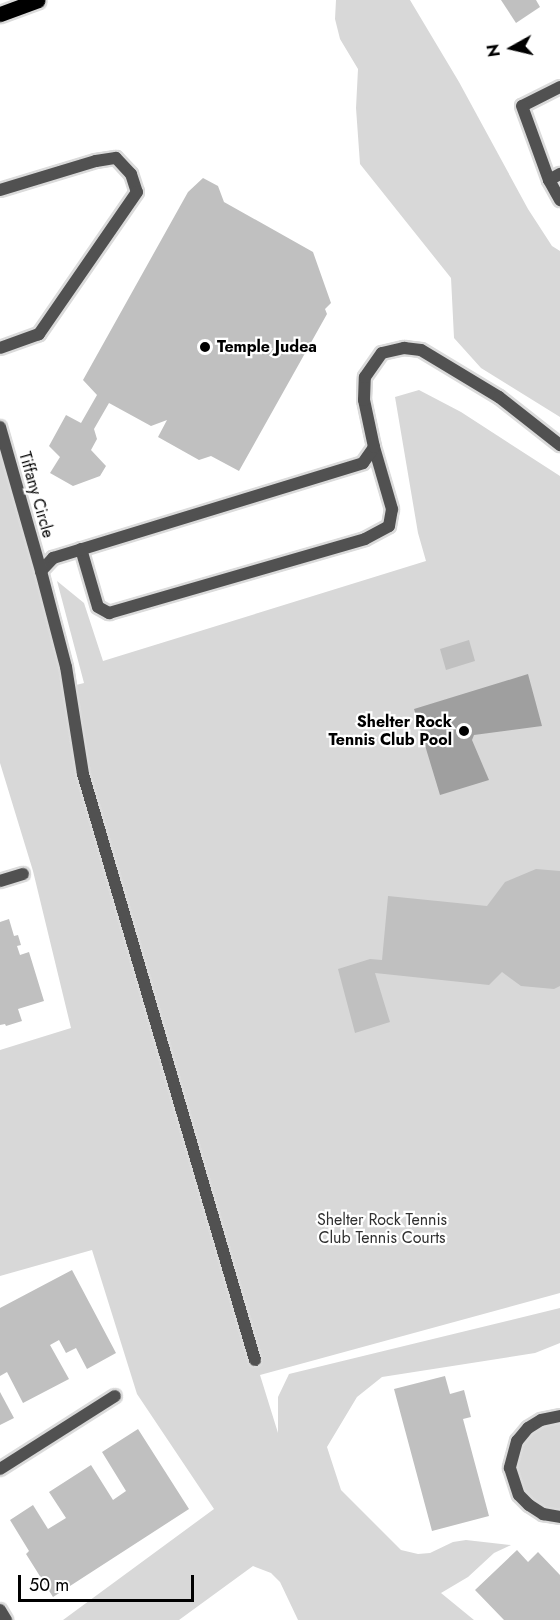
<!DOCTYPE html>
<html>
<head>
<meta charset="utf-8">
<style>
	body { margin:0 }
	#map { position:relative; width:560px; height:1620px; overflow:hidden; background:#fff; font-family:Jost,sans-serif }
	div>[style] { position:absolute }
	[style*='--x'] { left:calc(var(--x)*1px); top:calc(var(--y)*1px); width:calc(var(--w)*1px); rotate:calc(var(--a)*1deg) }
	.green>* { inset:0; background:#d8d8d8 }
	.water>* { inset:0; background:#9f9f9f }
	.building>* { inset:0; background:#c0c0c0 }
	.roads { filter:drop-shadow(2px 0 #dbdbdb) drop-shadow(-2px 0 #dbdbdb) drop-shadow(0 2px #dbdbdb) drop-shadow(0 -2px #dbdbdb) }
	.service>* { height:12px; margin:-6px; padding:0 6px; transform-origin:6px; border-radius:6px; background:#515151 }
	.minor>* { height:12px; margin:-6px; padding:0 6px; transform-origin:6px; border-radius:6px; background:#515151 }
	.primary>* { height:15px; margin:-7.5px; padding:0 7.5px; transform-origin:7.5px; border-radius:7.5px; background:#000 }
	.dots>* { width:16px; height:16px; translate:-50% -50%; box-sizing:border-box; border:3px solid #fff; border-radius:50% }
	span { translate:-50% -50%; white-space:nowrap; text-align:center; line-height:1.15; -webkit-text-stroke:4.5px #fff; paint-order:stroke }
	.poi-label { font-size:16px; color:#000; font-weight:700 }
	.left { translate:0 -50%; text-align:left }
	.right { translate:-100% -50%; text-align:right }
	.street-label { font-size:16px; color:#000 }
	.park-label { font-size:16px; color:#2f2f2f }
	.north { position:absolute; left:482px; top:18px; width:60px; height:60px; -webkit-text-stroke:4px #fff; paint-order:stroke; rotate:262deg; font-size:16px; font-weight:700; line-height:24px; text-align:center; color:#000 }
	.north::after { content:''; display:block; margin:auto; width:21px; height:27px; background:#000; clip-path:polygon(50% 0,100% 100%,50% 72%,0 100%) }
	.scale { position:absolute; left:18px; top:1575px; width:176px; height:27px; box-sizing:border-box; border:3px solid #000; border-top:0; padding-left:8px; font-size:18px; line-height:21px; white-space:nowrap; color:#000; -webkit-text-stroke:4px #fff; paint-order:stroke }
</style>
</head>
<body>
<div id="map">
	<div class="green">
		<div style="clip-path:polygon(336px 0,410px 0,459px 82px,528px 209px,552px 246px,560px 251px,560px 417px,481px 368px,454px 338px,451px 278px,360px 164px,356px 108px,358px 69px,340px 39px,335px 19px)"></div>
		<div style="clip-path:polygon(419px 390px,461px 412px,560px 476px,560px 1293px,260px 1375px,278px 1433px,278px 1397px,289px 1374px,560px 1308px,560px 1343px,535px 1353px,382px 1377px,357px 1397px,327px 1447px,341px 1490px,401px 1550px,418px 1554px,430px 1553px,453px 1542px,466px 1540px,511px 1545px,494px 1553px,468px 1577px,441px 1593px,474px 1620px,298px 1620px,280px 1582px,271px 1573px,253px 1566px,179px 1620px,63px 1620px,214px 1509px,137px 1394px,92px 1250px,0 1276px,0 1050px,71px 1028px,33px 871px,0 763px,0 437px,68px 687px,84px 683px,57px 581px,84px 603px,103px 661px,426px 561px,418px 533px,395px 397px)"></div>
		<div style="clip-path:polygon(560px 1416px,560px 1517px,529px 1505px,510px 1468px,528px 1428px)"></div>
	</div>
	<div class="water">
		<div style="clip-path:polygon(528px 674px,542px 726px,474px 735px,472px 740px,489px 780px,440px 795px,414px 709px)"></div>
	</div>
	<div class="building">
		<div style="clip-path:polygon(501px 0,536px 0,540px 7px,516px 23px)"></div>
		<div style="clip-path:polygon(203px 178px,218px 186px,224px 202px,313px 252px,331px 303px,325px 309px,327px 314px,239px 471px,211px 456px,199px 460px,158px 437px,167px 420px,151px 426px,109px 403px,94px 429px,97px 439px,91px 450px,106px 466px,100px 476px,73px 486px,50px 473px,60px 457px,49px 446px,66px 415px,81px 423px,97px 395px,83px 380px,188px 192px)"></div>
		<div style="clip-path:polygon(469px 640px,475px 661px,446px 670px,440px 649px)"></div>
		<div style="clip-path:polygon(536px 869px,560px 871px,560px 986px,554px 989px,521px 986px,502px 972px,489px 985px,375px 973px,390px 1022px,355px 1033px,338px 969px,370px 959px,382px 960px,388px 896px,487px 906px,505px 882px)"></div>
		<div style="clip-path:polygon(9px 919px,14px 936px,18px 935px,21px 945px,17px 946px,20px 955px,29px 952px,44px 1001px,18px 1009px,22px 1021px,6px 1026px,5px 1024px,0 1025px,0 922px)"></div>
		<div style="clip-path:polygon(72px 1270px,116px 1353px,87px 1369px,76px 1348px,66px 1353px,59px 1340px,50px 1345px,69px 1379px,23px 1403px,7px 1372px,0 1376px,0 1308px)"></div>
		<div style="clip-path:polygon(445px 1376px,450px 1394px,464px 1390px,471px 1417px,463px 1419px,489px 1516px,432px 1531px,394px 1389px)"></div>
		<div style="clip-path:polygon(0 1392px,14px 1418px,0 1425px)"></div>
		<div style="clip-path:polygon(138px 1429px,189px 1509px,53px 1597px,26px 1554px,29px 1551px,10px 1520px,33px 1505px,48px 1529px,66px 1518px,49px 1492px,91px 1465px,113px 1500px,126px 1491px,102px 1452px)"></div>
		<div style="clip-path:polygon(517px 1550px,528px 1562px,538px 1552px,560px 1575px,560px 1620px,504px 1620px,475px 1590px)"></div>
	</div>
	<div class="roads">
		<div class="service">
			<div style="--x:560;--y:87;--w:42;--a:153.4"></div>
			<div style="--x:522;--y:106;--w:79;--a:70"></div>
			<div style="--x:549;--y:180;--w:23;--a:61"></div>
			<div style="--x:549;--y:180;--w:13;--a:-29"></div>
			<div style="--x:0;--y:190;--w:100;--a:-16.8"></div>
			<div style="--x:96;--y:161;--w:20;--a:-9"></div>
			<div style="--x:116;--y:158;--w:22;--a:47"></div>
			<div style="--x:131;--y:174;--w:19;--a:72"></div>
			<div style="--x:137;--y:192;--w:173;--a:124.6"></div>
			<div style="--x:39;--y:334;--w:41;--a:160.3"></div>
			<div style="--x:81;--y:549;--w:60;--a:73.7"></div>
			<div style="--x:98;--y:607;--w:13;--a:29"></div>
			<div style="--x:109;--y:613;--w:266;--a:-16.1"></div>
			<div style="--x:365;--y:539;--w:27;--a:-28"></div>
			<div style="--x:389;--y:526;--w:17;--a:-80"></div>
			<div style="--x:392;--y:509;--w:65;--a:-106.2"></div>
			<div style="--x:255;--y:1360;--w:611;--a:-106.36"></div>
			<div style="--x:83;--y:774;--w:108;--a:-99"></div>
			<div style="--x:66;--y:667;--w:99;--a:-104.6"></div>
			<div style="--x:41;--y:571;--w:18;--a:-47"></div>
			<div style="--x:53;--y:558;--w:324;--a:-17"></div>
			<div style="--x:363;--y:463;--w:19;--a:-55"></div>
			<div style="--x:374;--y:447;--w:48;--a:-102"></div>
			<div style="--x:364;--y:400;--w:23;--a:-88"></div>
			<div style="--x:365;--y:377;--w:29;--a:-55"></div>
			<div style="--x:382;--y:353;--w:23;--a:-13"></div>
			<div style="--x:404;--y:348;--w:17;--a:7"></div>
			<div style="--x:421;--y:350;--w:91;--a:31.1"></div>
			<div style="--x:499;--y:397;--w:78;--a:38.2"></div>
		</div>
		<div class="minor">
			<div style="--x:0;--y:427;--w:150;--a:74.1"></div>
			<div style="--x:0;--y:881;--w:24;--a:-17"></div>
			<div style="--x:560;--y:1416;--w:19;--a:168"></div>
			<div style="--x:541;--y:1420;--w:15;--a:148"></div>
			<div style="--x:528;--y:1428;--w:17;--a:130"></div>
			<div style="--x:517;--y:1441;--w:28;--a:105"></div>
			<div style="--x:510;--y:1468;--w:28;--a:72"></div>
			<div style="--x:519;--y:1495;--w:14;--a:45"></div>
			<div style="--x:529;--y:1505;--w:17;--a:33"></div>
			<div style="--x:543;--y:1514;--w:17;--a:10"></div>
			<div style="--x:0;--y:1469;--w:136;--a:-32.4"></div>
			<div style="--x:0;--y:1610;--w:12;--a:59"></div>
		</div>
		<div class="primary">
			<div style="--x:0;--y:14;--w:40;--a:-20.2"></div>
		</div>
	</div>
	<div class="dots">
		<div style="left:205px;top:347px;background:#000"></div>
		<div style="left:464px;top:731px;background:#000"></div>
	</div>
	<div class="poi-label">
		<span class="left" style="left:217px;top:347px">Temple Judea</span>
		<span class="right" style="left:452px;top:731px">Shelter Rock<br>Tennis Club Pool</span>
	</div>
	<div class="street-label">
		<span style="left:36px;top:495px;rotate:74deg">Tiffany Circle</span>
	</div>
	<div class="park-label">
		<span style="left:382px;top:1229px">Shelter Rock Tennis<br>Club Tennis Courts</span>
	</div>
	<div class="north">N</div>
	<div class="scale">50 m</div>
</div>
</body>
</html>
